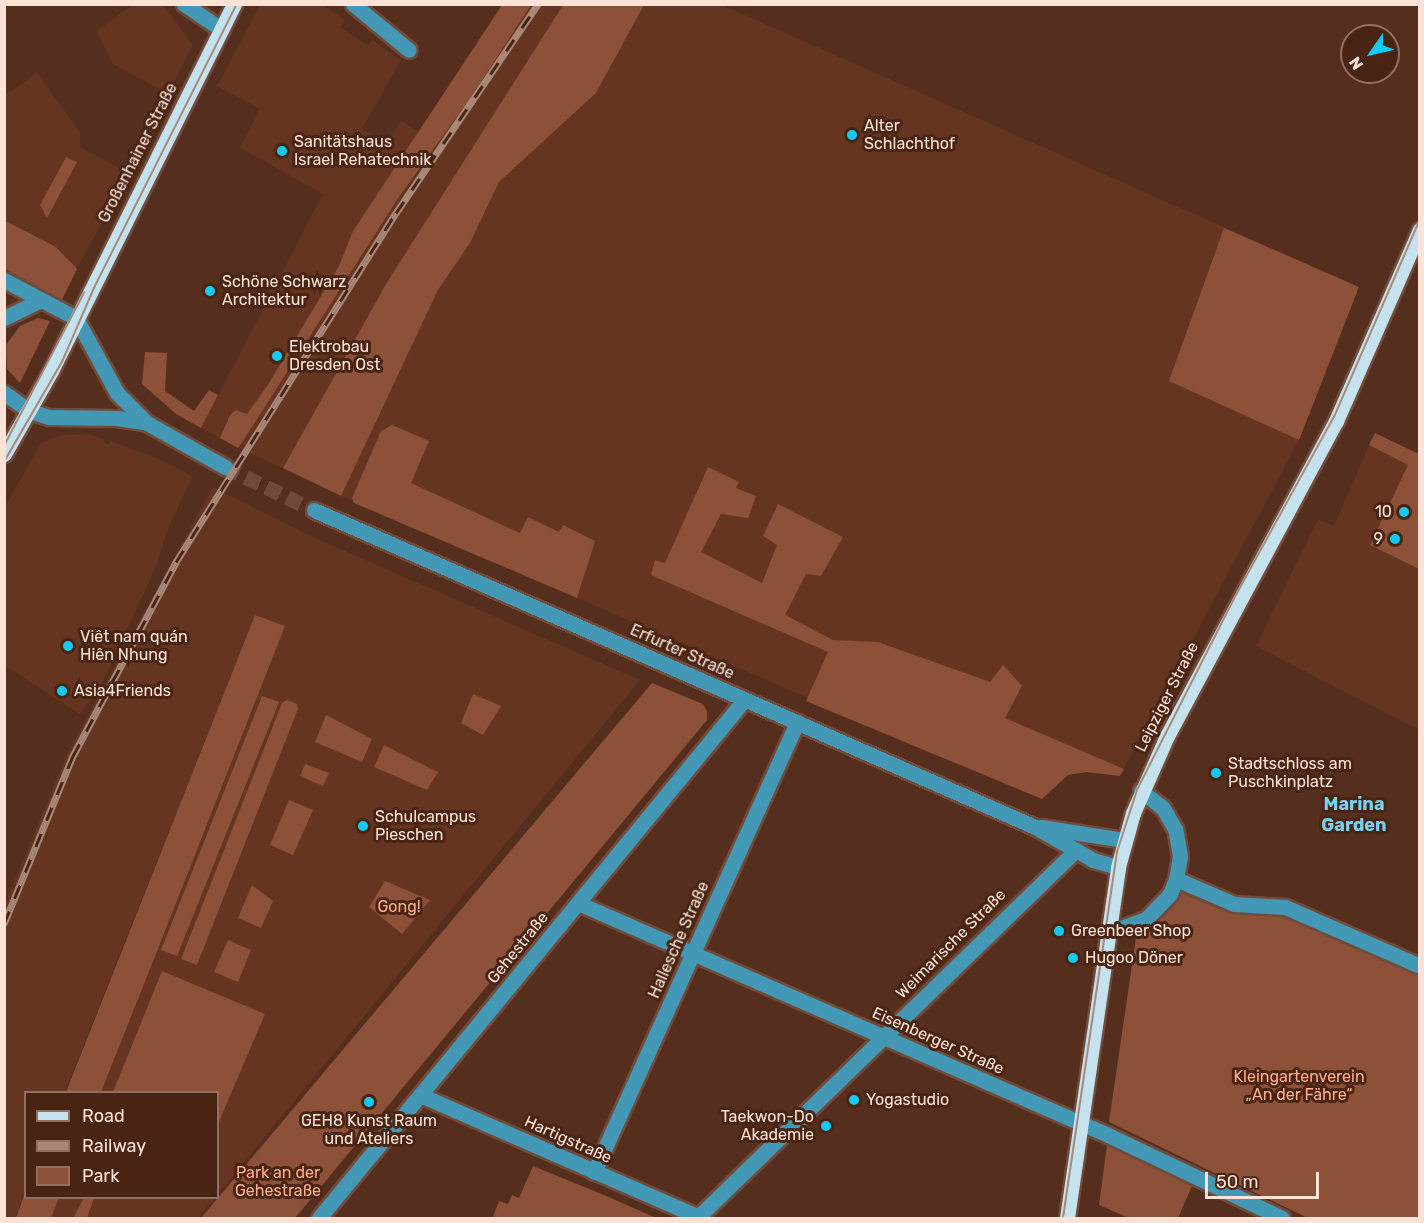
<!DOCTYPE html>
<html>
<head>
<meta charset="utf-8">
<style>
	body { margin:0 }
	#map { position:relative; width:1424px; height:1223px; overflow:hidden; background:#562e1d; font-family:Rubik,sans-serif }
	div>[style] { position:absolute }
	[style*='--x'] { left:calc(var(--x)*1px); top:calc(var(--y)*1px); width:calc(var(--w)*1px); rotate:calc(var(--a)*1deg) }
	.built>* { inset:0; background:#653521 }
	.green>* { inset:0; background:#8c5138 }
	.minor-tunnel>* { height:15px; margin-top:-7.5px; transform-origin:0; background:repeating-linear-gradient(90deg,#6f4939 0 15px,transparent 0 23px) }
	.roads { filter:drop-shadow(2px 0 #714b3b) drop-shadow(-2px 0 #714b3b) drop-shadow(0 2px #714b3b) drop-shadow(0 -2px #714b3b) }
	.minor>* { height:15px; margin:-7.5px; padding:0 7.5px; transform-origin:7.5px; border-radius:7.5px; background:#4298b5 }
	.major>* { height:15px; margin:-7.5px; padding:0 7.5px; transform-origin:7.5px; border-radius:7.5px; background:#c5e3ee }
	.tram>* { height:1.5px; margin:-0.75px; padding:0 0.75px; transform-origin:0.75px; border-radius:0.75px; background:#a9887a }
	.rail>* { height:7px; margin-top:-3.5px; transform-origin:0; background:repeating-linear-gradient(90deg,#4a2412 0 14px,#a9887a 0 28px); box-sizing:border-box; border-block:2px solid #a9887a }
	.dots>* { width:16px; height:16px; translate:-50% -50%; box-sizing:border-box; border:3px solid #4a2412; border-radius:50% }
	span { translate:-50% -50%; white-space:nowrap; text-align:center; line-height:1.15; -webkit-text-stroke:6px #4a2412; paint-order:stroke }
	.poi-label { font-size:16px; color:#fde2d8 }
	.left { translate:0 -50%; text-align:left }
	.right { translate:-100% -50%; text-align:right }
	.street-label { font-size:16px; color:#fde2d8 }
	.park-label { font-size:16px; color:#feae8c }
	.neighbourhood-label { font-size:18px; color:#75d2f3; font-weight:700 }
	.frame { position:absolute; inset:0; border:6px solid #fde2d8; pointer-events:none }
	.legend { position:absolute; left:24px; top:1091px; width:195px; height:108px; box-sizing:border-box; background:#4a2412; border:2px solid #927061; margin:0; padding:8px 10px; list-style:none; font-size:18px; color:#fde2d8 }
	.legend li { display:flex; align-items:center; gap:12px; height:30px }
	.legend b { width:30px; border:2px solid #927061 }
	.north { position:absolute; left:1340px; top:24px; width:60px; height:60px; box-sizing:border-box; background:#4a2412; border:2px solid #927061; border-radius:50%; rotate:236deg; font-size:16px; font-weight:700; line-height:24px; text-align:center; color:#fde2d8 }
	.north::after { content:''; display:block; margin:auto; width:21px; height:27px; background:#11cafa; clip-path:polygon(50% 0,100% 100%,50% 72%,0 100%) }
	.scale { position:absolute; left:1205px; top:1172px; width:114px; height:27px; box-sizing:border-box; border:3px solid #fde2d8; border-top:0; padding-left:8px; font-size:18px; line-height:21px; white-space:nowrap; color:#fde2d8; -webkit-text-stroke:4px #4a2412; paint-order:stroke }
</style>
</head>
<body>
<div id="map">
	<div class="built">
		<div style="clip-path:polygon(134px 4px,163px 5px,193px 45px,168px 94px,113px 64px,96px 31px)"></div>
		<div style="clip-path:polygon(260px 5px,322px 5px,345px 20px,340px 27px,368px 46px,372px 40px,401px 60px,362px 129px,386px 143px,401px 121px,419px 132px,353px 231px,340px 266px,269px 383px,247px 414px,236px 410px,229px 415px,220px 438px,201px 428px,323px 194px,240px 148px,260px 109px,217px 86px)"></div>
		<div style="clip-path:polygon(531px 5px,563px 5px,386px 284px,283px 468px,238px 448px,399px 197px,471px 97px)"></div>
		<div style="clip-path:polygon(644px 5px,722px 5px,1359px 287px,1299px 440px,1120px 776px,1086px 772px,1068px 775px,1042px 799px,341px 496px,438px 290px,470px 243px,499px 182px,596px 93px)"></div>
		<div style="clip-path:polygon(37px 73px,80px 132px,80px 147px,128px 173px,77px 269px,56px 247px,5px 220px,4px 96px)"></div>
		<div style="clip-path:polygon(88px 434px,104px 439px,104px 443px,109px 444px,110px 441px,159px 459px,193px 476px,167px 531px,157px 565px,95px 698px,92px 697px,80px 714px,5px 666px,4px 509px,41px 443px,62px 435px)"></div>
		<div style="clip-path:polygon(1369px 445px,1409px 465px,1370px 545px,1419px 569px,1419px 730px,1256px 646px,1318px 519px,1334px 526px)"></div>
		<div style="clip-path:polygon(213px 487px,304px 533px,640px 680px,218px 1194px,218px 1092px,101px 1092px,285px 626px,255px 615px,65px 1092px,26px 1092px,25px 1192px,15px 1218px,4px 1218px,4px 906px,68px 752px)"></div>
		<div style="clip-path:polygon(59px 1198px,215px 1198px,198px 1218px,51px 1218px)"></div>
	</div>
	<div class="green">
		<div style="clip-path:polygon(502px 5px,531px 5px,471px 97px,399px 197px,241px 444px,238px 448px,220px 438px,230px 415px,236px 410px,247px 414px,269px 383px,339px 266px,353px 231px)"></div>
		<div style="clip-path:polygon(563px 5px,644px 5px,596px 93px,499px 182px,470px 243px,438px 290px,341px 496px,283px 468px,386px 284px)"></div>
		<div style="clip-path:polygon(66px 157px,77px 162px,47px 218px,40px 205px)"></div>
		<div style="clip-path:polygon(4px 220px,56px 247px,77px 269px,62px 300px,5px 269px)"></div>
		<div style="clip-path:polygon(1224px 228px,1359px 287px,1299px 440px,1169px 381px)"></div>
		<div style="clip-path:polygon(38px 318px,50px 321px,20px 383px,7px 369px,6px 345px,20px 326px)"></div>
		<div style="clip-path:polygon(145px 352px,167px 353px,165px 391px,194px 411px,209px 390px,218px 395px,201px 428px,176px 414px,142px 384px)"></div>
		<div style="clip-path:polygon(392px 425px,429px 441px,411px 483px,520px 533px,528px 517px,559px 532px,563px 525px,595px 541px,577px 598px,354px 503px,352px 498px,381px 431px)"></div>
		<div style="clip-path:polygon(1375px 433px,1419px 454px,1419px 569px,1370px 545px,1408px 465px,1369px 445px)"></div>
		<div style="clip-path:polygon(708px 467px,739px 482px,736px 488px,756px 496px,748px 518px,721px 514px,701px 552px,762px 583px,777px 545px,763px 536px,778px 504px,843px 537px,821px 576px,806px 574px,785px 615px,833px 640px,878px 642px,990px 682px,1003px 665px,1022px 686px,1005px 718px,1124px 769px,1120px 776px,1086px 772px,1068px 775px,1042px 799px,806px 701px,828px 652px,651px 575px,655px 560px,665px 563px)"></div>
		<div style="clip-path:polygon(255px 615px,285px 626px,152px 964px,101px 1092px,66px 1092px)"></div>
		<div style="clip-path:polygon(652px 683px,703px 704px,707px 711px,707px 720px,310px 1200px,295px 1218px,201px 1218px)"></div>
		<div style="clip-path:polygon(473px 694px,501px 706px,483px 735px,461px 723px)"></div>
		<div style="clip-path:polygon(262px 696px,279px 702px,177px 956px,161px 950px)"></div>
		<div style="clip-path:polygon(287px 700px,297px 704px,298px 709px,197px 965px,181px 959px,282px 703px)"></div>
		<div style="clip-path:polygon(326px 715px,372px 739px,362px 762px,315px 742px)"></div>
		<div style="clip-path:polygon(384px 745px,438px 772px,427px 790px,374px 767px)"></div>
		<div style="clip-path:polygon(305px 764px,329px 773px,323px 786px,300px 776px)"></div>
		<div style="clip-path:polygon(289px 800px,313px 810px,293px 855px,270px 845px)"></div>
		<div style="clip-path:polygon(385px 881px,430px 900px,402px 934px,369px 907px)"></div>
		<div style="clip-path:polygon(252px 885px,273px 901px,261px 928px,238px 918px)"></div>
		<div style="clip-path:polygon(1177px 891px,1232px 914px,1253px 909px,1296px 921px,1419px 973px,1419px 1218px,1308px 1218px,1109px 1122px,1137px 931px,1163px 913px)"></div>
		<div style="clip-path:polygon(228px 940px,251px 950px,238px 982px,214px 972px)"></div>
		<div style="clip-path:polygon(162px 971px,265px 1014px,218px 1124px,218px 1092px,113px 1092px)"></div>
		<div style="clip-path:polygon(1107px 1145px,1192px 1186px,1178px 1218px,1129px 1218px,1099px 1205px)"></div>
		<div style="clip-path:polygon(533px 1166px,604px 1195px,656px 1218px,493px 1217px,499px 1201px,508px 1204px,512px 1195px,519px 1198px)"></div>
		<div style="clip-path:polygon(25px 1193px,26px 1198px,59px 1198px,51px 1218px,16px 1218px)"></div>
		<div style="clip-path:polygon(84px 1198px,94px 1198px,87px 1218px,73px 1218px)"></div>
	</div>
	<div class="minor-tunnel">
		<div style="--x:225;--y:467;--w:99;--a:25.8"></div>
	</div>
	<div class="roads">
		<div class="minor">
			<div style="--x:184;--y:4;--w:45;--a:34"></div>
			<div style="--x:353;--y:4;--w:72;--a:39.4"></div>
			<div style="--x:4;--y:280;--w:81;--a:27.8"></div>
			<div style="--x:76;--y:318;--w:85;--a:61.3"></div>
			<div style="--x:117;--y:393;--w:42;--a:45"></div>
			<div style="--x:147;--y:423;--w:90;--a:29.4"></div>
			<div style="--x:4;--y:318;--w:41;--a:-25.9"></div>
			<div style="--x:4;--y:393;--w:32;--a:35"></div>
			<div style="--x:30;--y:411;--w:20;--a:18"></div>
			<div style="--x:49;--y:417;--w:68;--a:0.8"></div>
			<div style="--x:117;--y:418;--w:30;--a:9"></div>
			<div style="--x:314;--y:510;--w:788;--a:23.73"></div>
			<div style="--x:1035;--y:827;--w:67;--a:29.6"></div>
			<div style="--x:1093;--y:860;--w:26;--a:16"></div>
			<div style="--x:1041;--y:827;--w:84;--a:8.9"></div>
			<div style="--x:1176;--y:879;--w:63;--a:23.3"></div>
			<div style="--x:1234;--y:904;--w:51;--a:3.4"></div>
			<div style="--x:1285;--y:907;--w:147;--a:23.6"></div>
			<div style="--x:578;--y:903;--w:579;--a:23.64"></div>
			<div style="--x:1108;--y:1135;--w:193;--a:25.5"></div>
			<div style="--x:1109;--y:928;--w:12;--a:0"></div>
			<div style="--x:1121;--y:928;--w:27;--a:-20"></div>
			<div style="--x:1146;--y:919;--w:35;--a:-46"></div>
			<div style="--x:1170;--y:894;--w:16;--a:-68"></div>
			<div style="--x:1176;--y:879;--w:23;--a:-80"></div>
			<div style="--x:1180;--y:856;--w:27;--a:-100"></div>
			<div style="--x:1175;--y:829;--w:24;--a:-120"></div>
			<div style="--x:1163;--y:808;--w:28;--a:-142"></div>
			<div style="--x:420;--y:1095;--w:308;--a:23.6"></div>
			<div style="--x:594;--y:1172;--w:494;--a:-65.7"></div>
			<div style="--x:698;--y:1217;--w:527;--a:-44.15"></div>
			<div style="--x:319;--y:1218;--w:671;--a:-50.62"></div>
		</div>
		<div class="major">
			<div style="--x:4;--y:454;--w:95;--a:-60.5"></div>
			<div style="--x:51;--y:371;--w:410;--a:-63.5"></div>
			<div style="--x:1067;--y:1218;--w:355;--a:-81.7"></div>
			<div style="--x:1118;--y:867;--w:56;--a:-74.5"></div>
			<div style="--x:1133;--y:813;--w:84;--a:-66.2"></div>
			<div style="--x:1167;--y:736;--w:357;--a:-61.8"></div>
			<div style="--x:1336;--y:421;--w:209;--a:-66.3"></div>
		</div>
	</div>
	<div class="tram">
		<div style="--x:4;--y:446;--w:173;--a:-62.4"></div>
		<div style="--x:4;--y:462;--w:116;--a:-59.9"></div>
		<div style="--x:62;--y:362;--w:81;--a:-66.6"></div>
		<div style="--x:94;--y:288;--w:318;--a:-63.3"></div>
		<div style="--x:1063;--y:1218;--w:370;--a:-81.6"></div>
		<div style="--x:1117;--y:852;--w:65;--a:-72.1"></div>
		<div style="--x:1137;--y:790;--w:219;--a:-63.1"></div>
		<div style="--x:1236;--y:595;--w:203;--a:-61.2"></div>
		<div style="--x:1334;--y:417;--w:216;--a:-66.5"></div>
	</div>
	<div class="rail">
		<div style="--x:4;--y:924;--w:182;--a:-67.7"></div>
		<div style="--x:73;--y:756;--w:220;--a:-62"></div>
		<div style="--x:176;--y:562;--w:413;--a:-57.8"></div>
		<div style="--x:396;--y:213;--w:253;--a:-55.8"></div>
	</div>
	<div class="dots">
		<div style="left:852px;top:135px;background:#11cafa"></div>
		<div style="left:282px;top:151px;background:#11cafa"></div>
		<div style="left:210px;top:291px;background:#11cafa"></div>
		<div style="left:277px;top:356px;background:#11cafa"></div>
		<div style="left:1404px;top:512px;background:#11cafa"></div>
		<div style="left:1395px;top:539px;background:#11cafa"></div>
		<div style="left:68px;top:646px;background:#11cafa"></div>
		<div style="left:62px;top:691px;background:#11cafa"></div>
		<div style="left:1216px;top:773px;background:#11cafa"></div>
		<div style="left:363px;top:826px;background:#11cafa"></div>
		<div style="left:1059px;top:931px;background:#11cafa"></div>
		<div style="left:1073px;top:958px;background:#11cafa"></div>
		<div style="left:854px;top:1100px;background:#11cafa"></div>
		<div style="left:369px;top:1102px;background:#11cafa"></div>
		<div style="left:826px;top:1126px;background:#11cafa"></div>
	</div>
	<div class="poi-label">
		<span class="left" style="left:864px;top:135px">Alter<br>Schlachthof</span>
		<span class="left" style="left:294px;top:151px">Sanitätshaus<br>Israel Rehatechnik</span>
		<span class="left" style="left:222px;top:291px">Schöne Schwarz<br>Architektur</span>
		<span class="left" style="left:289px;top:356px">Elektrobau<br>Dresden Ost</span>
		<span class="right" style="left:1392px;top:512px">10</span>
		<span class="right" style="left:1383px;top:539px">9</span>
		<span class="left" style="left:80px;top:646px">Viêt nam quán<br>Hiên Nhung</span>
		<span class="left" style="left:74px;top:691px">Asia4Friends</span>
		<span class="left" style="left:1228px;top:773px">Stadtschloss am<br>Puschkinplatz</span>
		<span class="left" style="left:375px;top:826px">Schulcampus<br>Pieschen</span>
		<span class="left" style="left:1071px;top:931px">Greenbeer Shop</span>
		<span class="left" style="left:1085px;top:958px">Hugoo Döner</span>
		<span class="left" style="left:866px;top:1100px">Yogastudio</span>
		<span class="right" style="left:814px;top:1126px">Taekwon-Do<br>Akademie</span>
		<span style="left:369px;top:1130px">GEH8 Kunst Raum<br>und Ateliers</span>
	</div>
	<div class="street-label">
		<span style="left:138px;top:153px;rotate:-63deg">Großenhainer Straße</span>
		<span style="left:682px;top:652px;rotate:24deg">Erfurter Straße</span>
		<span style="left:1167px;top:697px;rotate:-63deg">Leipziger Straße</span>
		<span style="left:679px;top:940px;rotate:-66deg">Hallesche Straße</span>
		<span style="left:951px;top:944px;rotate:-45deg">Weimarische Straße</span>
		<span style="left:518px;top:948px;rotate:-51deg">Gehestraße</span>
		<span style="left:938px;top:1041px;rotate:24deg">Eisenberger Straße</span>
		<span style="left:568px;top:1140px;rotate:24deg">Hartigstraße</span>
	</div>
	<div class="park-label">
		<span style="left:399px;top:907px">Gong!</span>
		<span style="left:1299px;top:1086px">Kleingartenverein<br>„An der Fähre“</span>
		<span style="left:278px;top:1182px">Park an der<br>Gehestraße</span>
	</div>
	<div class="neighbourhood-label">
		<span style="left:1354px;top:815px">Marina<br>Garden</span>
	</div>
	<div class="frame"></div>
	<ul class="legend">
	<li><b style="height:8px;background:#c5e3ee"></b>Road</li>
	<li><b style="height:8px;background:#a9887a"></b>Railway</li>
	<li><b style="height:16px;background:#8c5138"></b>Park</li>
	</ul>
	<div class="north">N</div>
	<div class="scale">50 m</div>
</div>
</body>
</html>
